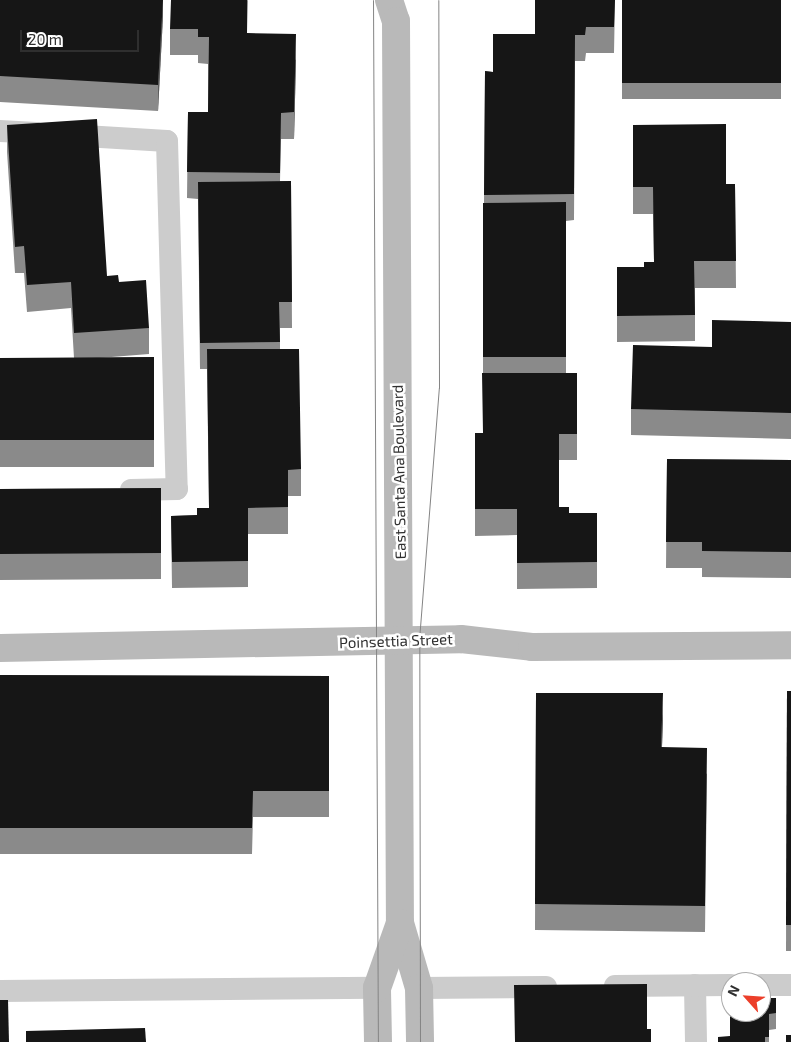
<!DOCTYPE html>
<html>
<head>
<meta charset="utf-8">
<style>
	body { margin:0 }
	#map { position:relative; width:791px; height:1042px; overflow:hidden; background:#fff; font-family:"Exo 2",sans-serif }
	div>[style] { position:absolute }
	[style*='--x'] { left:calc(var(--x)*1px); top:calc(var(--y)*1px); width:calc(var(--w)*1px); rotate:calc(var(--a)*1deg) }
	.lane>* { height:22px; margin:-11px; padding:0 11px; transform-origin:11px; border-radius:11px; background:#ccc }
	.secondary>* { height:28px; margin:-14px; padding:0 14px; transform-origin:14px; border-radius:14px; background:#b9b9b9 }
	.tram>* { height:1px; margin:-0.5px; padding:0 0.5px; transform-origin:0.5px; border-radius:0.5px; background:#848484 }
	.wall>* { inset:0; background:#8a8a8a }
	.shaded-wall>* { inset:0; background:#5c5c5c }
	.building>* { inset:0; background:#161616 }
	span { translate:-50% -50%; white-space:nowrap; text-align:center; line-height:1.15; -webkit-text-stroke:5px #fff; paint-order:stroke }
	.street-label { font-size:15px; color:#2f2f2f }
	.north { position:absolute; left:721px; top:972px; width:50px; height:50px; box-sizing:border-box; background:#fff; border:1px solid #acacac; border-radius:50%; rotate:296deg; font-size:14px; font-weight:700; line-height:20px; text-align:center; color:#2f2f2f }
	.north::after { content:''; display:block; margin:auto; width:18px; height:22px; background:#ec3f2a; clip-path:polygon(50% 0,100% 100%,50% 72%,0 100%) }
	.scale { position:absolute; left:20px; top:30px; width:119px; height:22px; box-sizing:border-box; border:2px solid #2f2f2f; border-top:0; padding-left:6px; font-size:15px; line-height:18px; white-space:nowrap; color:#2f2f2f; -webkit-text-stroke:4px #fff; paint-order:stroke }
</style>
</head>
<body>
<div id="map">
	<div class="lane">
		<div style="--x:0;--y:131;--w:36;--a:3"></div>
		<div style="--x:68;--y:135;--w:99;--a:3.5"></div>
		<div style="--x:167;--y:141;--w:348;--a:88.4"></div>
		<div style="--x:177;--y:489;--w:46;--a:178.8"></div>
		<div style="--x:695;--y:985;--w:57;--a:89"></div>
		<div style="--x:761;--y:985;--w:30;--a:0"></div>
		<div style="--x:615;--y:986;--w:116;--a:-0.5"></div>
		<div style="--x:419;--y:988;--w:127;--a:-0.5"></div>
		<div style="--x:0;--y:991;--w:377;--a:-0.5"></div>
	</div>
	<div class="secondary">
		<div style="--x:389;--y:0;--w:22;--a:72"></div>
		<div style="--x:396;--y:21;--w:902;--a:89.75"></div>
		<div style="--x:400;--y:923;--w:68;--a:73.7"></div>
		<div style="--x:419;--y:988;--w:54;--a:88.9"></div>
		<div style="--x:0;--y:648;--w:461;--a:-1.1"></div>
		<div style="--x:461;--y:639;--w:71;--a:6.4"></div>
		<div style="--x:532;--y:647;--w:259;--a:-0.4"></div>
		<div style="--x:378;--y:1042;--w:54;--a:-91.1"></div>
		<div style="--x:377;--y:988;--w:69;--a:-70.5"></div>
	</div>
	<div class="tram">
		<div style="--x:373;--y:0;--w:1042;--a:89.73"></div>
		<div style="--x:420;--y:1042;--w:402;--a:-90.1"></div>
		<div style="--x:419;--y:640;--w:253;--a:-85.5"></div>
		<div style="--x:439;--y:388;--w:388;--a:-90.1"></div>
	</div>
	<div class="wall">
		<div style="clip-path:polygon(0 0,163px 0,163px 16px,158px 111px,0 102px)"></div>
		<div style="clip-path:polygon(248px 0,247px 33px,296px 60px,294px 139px,281px 139px,280px 181px,291px 181px,292px 328px,280px 328px,280px 349px,301px 469px,301px 496px,288px 496px,288px 534px,248px 534px,248px 587px,172px 588px,171px 516px,197px 515px,209px 508px,207px 369px,200px 369px,198px 199px,187px 198px,188px 112px,208px 112px,208px 64px,198px 63px,198px 55px,170px 55px,170px 29px)"></div>
		<div style="clip-path:polygon(615px 0,614px 53px,586px 53px,585px 61px,575px 61px,574px 220px,566px 221px,566px 373px,577px 373px,577px 460px,559px 460px,559px 507px,569px 513px,597px 513px,597px 588px,517px 589px,517px 535px,475px 536px,475px 433px,483px 433px,483px 203px,484px 203px,485px 71px,493px 72px,535px 34px)"></div>
		<div style="clip-path:polygon(622px 0,781px 0,781px 99px,622px 99px)"></div>
		<div style="clip-path:polygon(7px 125px,107px 276px,119px 282px,149px 328px,149px 354px,99px 358px,154px 357px,154px 467px,0 467px,0 358px,74px 358px,71px 308px,27px 312px,24px 273px,15px 273px,7px 152px)"></div>
		<div style="clip-path:polygon(633px 125px,726px 184px,735px 184px,736px 288px,695px 288px,695px 341px,617px 342px,617px 267px,644px 267px,654px 262px,653px 214px,633px 214px)"></div>
		<div style="clip-path:polygon(791px 322px,791px 439px,631px 435px,631px 409px,712px 347px)"></div>
		<div style="clip-path:polygon(667px 459px,791px 460px,791px 578px,702px 577px,702px 568px,666px 568px)"></div>
		<div style="clip-path:polygon(161px 488px,161px 579px,0 580px,0 489px)"></div>
		<div style="clip-path:polygon(0 675px,329px 676px,329px 817px,253px 817px,252px 854px,0 854px)"></div>
		<div style="clip-path:polygon(787px 691px,791px 691px,791px 951px,786px 951px)"></div>
		<div style="clip-path:polygon(536px 693px,663px 720px,662px 747px,707px 774px,705px 932px,535px 930px)"></div>
		<div style="clip-path:polygon(730px 998px,776px 1013px,776px 1029px,769px 1030px,769px 1042px,718px 1042px,730px 1036px)"></div>
	</div>
	<div class="shaded-wall">
		<div style="clip-path:polygon(163px 0,163px 16px,158px 111px,158px 85px)"></div>
		<div style="clip-path:polygon(296px 34px,296px 60px,294px 139px,294px 112px)"></div>
		<div style="clip-path:polygon(663px 693px,663px 720px,661px 773px,661px 747px)"></div>
	</div>
	<div class="building">
		<div style="clip-path:polygon(0 0,163px 0,158px 85px,0 76px)"></div>
		<div style="clip-path:polygon(171px 0,247px 0,247px 33px,296px 34px,294px 112px,281px 113px,280px 173px,187px 172px,188px 112px,208px 112px,209px 37px,198px 37px,198px 29px,170px 29px)"></div>
		<div style="clip-path:polygon(535px 0,615px 0,614px 27px,586px 27px,585px 35px,575px 35px,574px 194px,484px 195px,485px 71px,493px 72px,493px 34px,535px 34px)"></div>
		<div style="clip-path:polygon(622px 0,781px 0,781px 83px,622px 83px)"></div>
		<div style="clip-path:polygon(97px 119px,107px 276px,118px 275px,119px 282px,146px 280px,149px 328px,74px 333px,71px 282px,27px 285px,24px 246px,15px 247px,7px 125px)"></div>
		<div style="clip-path:polygon(726px 124px,726px 184px,735px 184px,736px 261px,694px 261px,695px 315px,617px 316px,617px 267px,644px 267px,644px 262px,654px 262px,653px 187px,633px 187px,633px 125px)"></div>
		<div style="clip-path:polygon(291px 181px,292px 302px,279px 302px,280px 342px,200px 343px,198px 182px)"></div>
		<div style="clip-path:polygon(566px 202px,566px 357px,483px 357px,483px 203px)"></div>
		<div style="clip-path:polygon(712px 320px,791px 322px,791px 413px,631px 409px,633px 345px,712px 347px)"></div>
		<div style="clip-path:polygon(207px 349px,299px 349px,301px 469px,288px 470px,288px 507px,248px 508px,248px 561px,172px 562px,171px 516px,197px 515px,197px 508px,209px 508px)"></div>
		<div style="clip-path:polygon(154px 357px,154px 440px,0 440px,0 358px)"></div>
		<div style="clip-path:polygon(482px 373px,577px 373px,577px 434px,559px 434px,559px 507px,569px 507px,569px 513px,597px 513px,597px 562px,517px 563px,517px 509px,475px 509px,475px 433px,483px 433px)"></div>
		<div style="clip-path:polygon(667px 459px,791px 460px,791px 552px,702px 551px,702px 542px,666px 542px)"></div>
		<div style="clip-path:polygon(161px 488px,161px 553px,0 554px,0 489px)"></div>
		<div style="clip-path:polygon(0 675px,329px 676px,329px 791px,253px 791px,252px 828px,0 828px)"></div>
		<div style="clip-path:polygon(787px 691px,791px 691px,791px 925px,786px 925px)"></div>
		<div style="clip-path:polygon(536px 693px,663px 693px,661px 747px,707px 748px,705px 906px,535px 904px)"></div>
		<div style="clip-path:polygon(647px 984px,647px 1029px,651px 1029px,651px 1042px,515px 1042px,514px 985px)"></div>
		<div style="clip-path:polygon(730px 998px,731px 998px,731px 1012px,761px 1012px,761px 998px,776px 998px,776px 1013px,769px 1014px,769px 1037px,765px 1037px,765px 1042px,718px 1042px,718px 1037px,730px 1036px)"></div>
		<div style="clip-path:polygon(0 1000px,8px 1000px,9px 1042px,0 1042px)"></div>
		<div style="clip-path:polygon(145px 1028px,146px 1042px,26px 1042px,26px 1031px)"></div>
		<div style="clip-path:polygon(786px 1035px,791px 1035px,791px 1042px,786px 1042px)"></div>
	</div>
	<div class="street-label">
		<span style="left:399px;top:472px;rotate:-91deg">East Santa Ana Boulevard</span>
		<span style="left:396px;top:641px;rotate:-2deg">Poinsettia Street</span>
	</div>
	<div class="north">N</div>
	<div class="scale">20 m</div>
</div>
</body>
</html>
